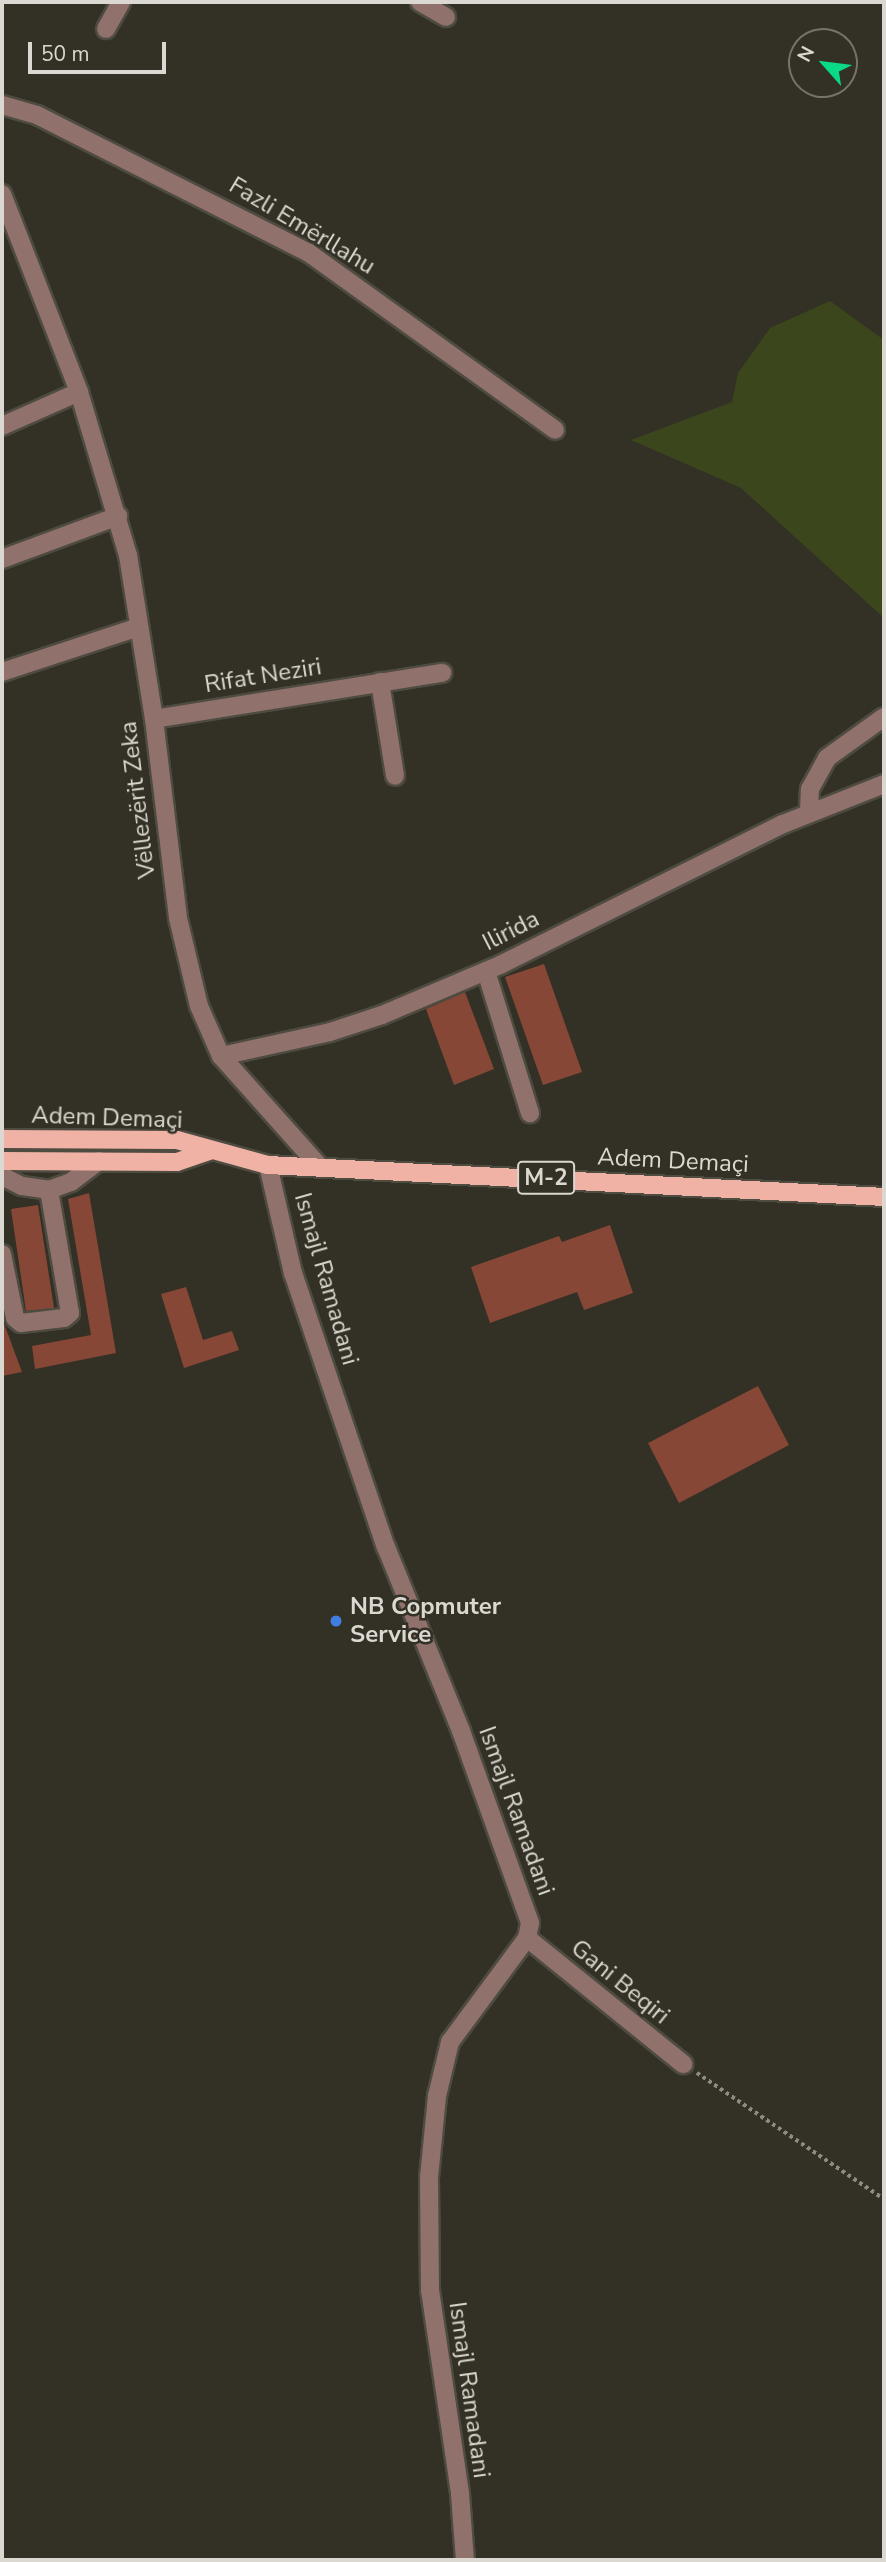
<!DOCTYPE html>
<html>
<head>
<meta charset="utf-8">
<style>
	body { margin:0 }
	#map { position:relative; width:886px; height:2562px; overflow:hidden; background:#333025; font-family:"Nunito Sans",sans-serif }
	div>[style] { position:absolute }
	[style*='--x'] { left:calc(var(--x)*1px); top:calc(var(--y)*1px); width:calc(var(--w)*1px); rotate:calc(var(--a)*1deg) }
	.green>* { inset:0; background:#3b461d }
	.building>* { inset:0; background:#864736 }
	.path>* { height:3.5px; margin-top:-1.75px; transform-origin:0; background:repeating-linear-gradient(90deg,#8e8b83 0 3.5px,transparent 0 7px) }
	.roads { filter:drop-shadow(2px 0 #4e4b41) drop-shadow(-2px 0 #4e4b41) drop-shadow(0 2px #4e4b41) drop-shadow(0 -2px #4e4b41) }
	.minor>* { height:18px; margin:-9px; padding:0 9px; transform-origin:9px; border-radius:9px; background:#91716c }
	.major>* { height:18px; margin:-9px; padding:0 9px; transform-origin:9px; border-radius:9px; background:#f1b2a6 }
	.dots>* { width:19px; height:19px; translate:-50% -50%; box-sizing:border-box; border:4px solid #333025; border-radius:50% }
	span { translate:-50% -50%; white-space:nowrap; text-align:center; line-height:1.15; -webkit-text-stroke:5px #333025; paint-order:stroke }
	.shield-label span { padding:2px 5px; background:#333025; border:2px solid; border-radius:5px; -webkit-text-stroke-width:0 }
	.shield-label { font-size:23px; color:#dad8d1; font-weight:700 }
	.street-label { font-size:24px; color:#dad8d1 }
	.poi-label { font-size:24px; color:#dad8d1; font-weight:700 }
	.left { translate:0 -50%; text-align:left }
	.frame { position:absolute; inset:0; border:4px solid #dad8d1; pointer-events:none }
	.north { position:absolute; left:788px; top:28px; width:70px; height:70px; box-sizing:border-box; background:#333025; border:2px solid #76736a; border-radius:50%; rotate:298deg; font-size:19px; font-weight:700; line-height:28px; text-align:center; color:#dad8d1 }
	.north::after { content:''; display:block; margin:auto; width:24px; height:32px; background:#0bd98a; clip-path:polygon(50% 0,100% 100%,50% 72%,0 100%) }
	.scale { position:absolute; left:28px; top:42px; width:138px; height:32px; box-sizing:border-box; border:4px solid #dad8d1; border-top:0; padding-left:9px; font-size:21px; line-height:24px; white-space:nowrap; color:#dad8d1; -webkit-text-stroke:5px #333025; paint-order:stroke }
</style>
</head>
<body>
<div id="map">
	<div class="green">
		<div style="clip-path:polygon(830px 301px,884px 340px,884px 618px,741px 488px,631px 440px,732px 402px,738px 373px,770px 328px)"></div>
	</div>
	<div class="building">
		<div style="clip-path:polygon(544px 964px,582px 1072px,543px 1085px,505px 977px)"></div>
		<div style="clip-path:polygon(465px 992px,494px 1069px,454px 1085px,426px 1009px)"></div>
		<div style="clip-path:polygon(89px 1193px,116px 1353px,35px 1369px,32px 1346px,91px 1335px,68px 1199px)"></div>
		<div style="clip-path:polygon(38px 1205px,54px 1308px,26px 1311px,11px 1209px)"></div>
		<div style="clip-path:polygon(610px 1225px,633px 1293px,584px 1310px,577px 1292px,490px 1323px,471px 1267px,559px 1236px,562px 1242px)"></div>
		<div style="clip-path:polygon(186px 1287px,203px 1340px,232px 1331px,239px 1350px,184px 1368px,161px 1294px)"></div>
		<div style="clip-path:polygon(2px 1318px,22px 1372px,2px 1376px)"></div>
		<div style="clip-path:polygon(758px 1386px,789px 1445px,679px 1503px,648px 1443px)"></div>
	</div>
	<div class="path">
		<div style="--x:697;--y:2073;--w:225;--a:34"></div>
	</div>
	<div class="roads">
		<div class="minor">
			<div style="--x:420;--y:2;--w:30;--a:30"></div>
			<div style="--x:106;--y:29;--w:31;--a:-61"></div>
			<div style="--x:2;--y:105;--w:36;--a:16"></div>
			<div style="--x:37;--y:115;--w:305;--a:26.9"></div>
			<div style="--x:309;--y:253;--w:303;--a:35.7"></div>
			<div style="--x:2;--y:194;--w:212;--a:68.7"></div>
			<div style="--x:79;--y:392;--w:170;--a:73.3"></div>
			<div style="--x:128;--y:555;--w:166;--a:81"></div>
			<div style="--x:154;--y:719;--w:200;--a:83.1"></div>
			<div style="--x:178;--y:918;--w:90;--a:76.6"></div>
			<div style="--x:199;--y:1006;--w:55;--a:66.3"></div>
			<div style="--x:221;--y:1056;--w:147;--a:48.3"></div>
			<div style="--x:2;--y:426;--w:84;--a:-23.8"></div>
			<div style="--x:2;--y:559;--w:124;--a:-20.3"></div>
			<div style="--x:2;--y:672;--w:144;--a:-18.2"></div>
			<div style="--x:380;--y:682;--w:95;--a:80.9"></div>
			<div style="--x:154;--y:719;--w:292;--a:-9.1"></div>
			<div style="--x:809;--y:813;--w:24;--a:-88"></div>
			<div style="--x:810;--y:789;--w:35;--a:-61"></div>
			<div style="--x:827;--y:758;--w:70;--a:-35.7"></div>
			<div style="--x:486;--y:971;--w:149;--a:72.8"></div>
			<div style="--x:221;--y:1056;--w:112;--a:-12.4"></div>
			<div style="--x:330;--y:1032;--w:55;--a:-18.1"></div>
			<div style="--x:382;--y:1015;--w:130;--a:-23"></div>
			<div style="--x:502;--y:964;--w:314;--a:-26.5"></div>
			<div style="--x:783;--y:824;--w:109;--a:-21.6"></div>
			<div style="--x:268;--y:1165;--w:111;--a:77"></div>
			<div style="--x:293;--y:1273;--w:289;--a:71.3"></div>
			<div style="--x:386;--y:1547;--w:199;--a:67.8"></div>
			<div style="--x:461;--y:1731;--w:204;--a:70.2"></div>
			<div style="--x:530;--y:1923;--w:15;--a:101"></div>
			<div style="--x:527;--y:1938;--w:129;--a:126.5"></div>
			<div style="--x:450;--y:2042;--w:56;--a:103.5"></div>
			<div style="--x:437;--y:2096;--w:81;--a:95.6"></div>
			<div style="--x:429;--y:2177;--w:113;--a:89.5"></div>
			<div style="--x:430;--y:2290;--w:206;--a:81.6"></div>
			<div style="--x:460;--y:2494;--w:66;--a:85.7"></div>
			<div style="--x:2;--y:1176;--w:22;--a:27"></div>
			<div style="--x:22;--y:1186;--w:27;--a:8"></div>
			<div style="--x:49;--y:1190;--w:23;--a:-20"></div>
			<div style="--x:71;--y:1182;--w:35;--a:-37"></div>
			<div style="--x:2;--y:1254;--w:65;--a:78.5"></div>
			<div style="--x:15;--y:1318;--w:8;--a:40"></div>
			<div style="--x:21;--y:1323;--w:43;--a:-6.6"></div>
			<div style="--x:64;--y:1318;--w:8;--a:-40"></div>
			<div style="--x:70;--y:1313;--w:125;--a:-99.7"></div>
			<div style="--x:527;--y:1938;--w:201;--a:38.9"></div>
		</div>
		<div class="major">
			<div style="--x:2;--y:1139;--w:175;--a:0.3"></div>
			<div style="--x:177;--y:1140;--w:94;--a:15.4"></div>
			<div style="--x:268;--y:1165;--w:617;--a:2.97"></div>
			<div style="--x:2;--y:1161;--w:175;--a:0.3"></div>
			<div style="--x:177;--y:1162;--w:34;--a:-19"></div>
		</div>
	</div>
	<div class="dots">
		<div style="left:336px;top:1621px;background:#3f7fe0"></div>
	</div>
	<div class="shield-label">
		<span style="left:546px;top:1178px">M-2</span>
	</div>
	<div class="street-label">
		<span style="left:302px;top:226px;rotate:31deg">Fazli Emërllahu</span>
		<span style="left:263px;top:676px;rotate:-9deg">Rifat Neziri</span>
		<span style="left:138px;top:800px;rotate:-97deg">Vëllezërit Zeka</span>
		<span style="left:511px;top:931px;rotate:-27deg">Ilirida</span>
		<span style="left:107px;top:1118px;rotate:2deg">Adem Demaçi</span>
		<span style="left:673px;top:1161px;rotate:3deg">Adem Demaçi</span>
		<span style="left:326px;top:1279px;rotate:74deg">Ismajl Ramadani</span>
		<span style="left:516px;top:1811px;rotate:70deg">Ismajl Ramadani</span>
		<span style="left:620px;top:1982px;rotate:39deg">Gani Beqiri</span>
		<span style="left:469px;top:2390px;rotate:82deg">Ismajl Ramadani</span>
	</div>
	<div class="poi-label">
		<span class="left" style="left:350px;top:1621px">NB Copmuter<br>Service</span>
	</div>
	<div class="frame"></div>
	<div class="north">N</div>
	<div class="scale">50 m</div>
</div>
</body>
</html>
